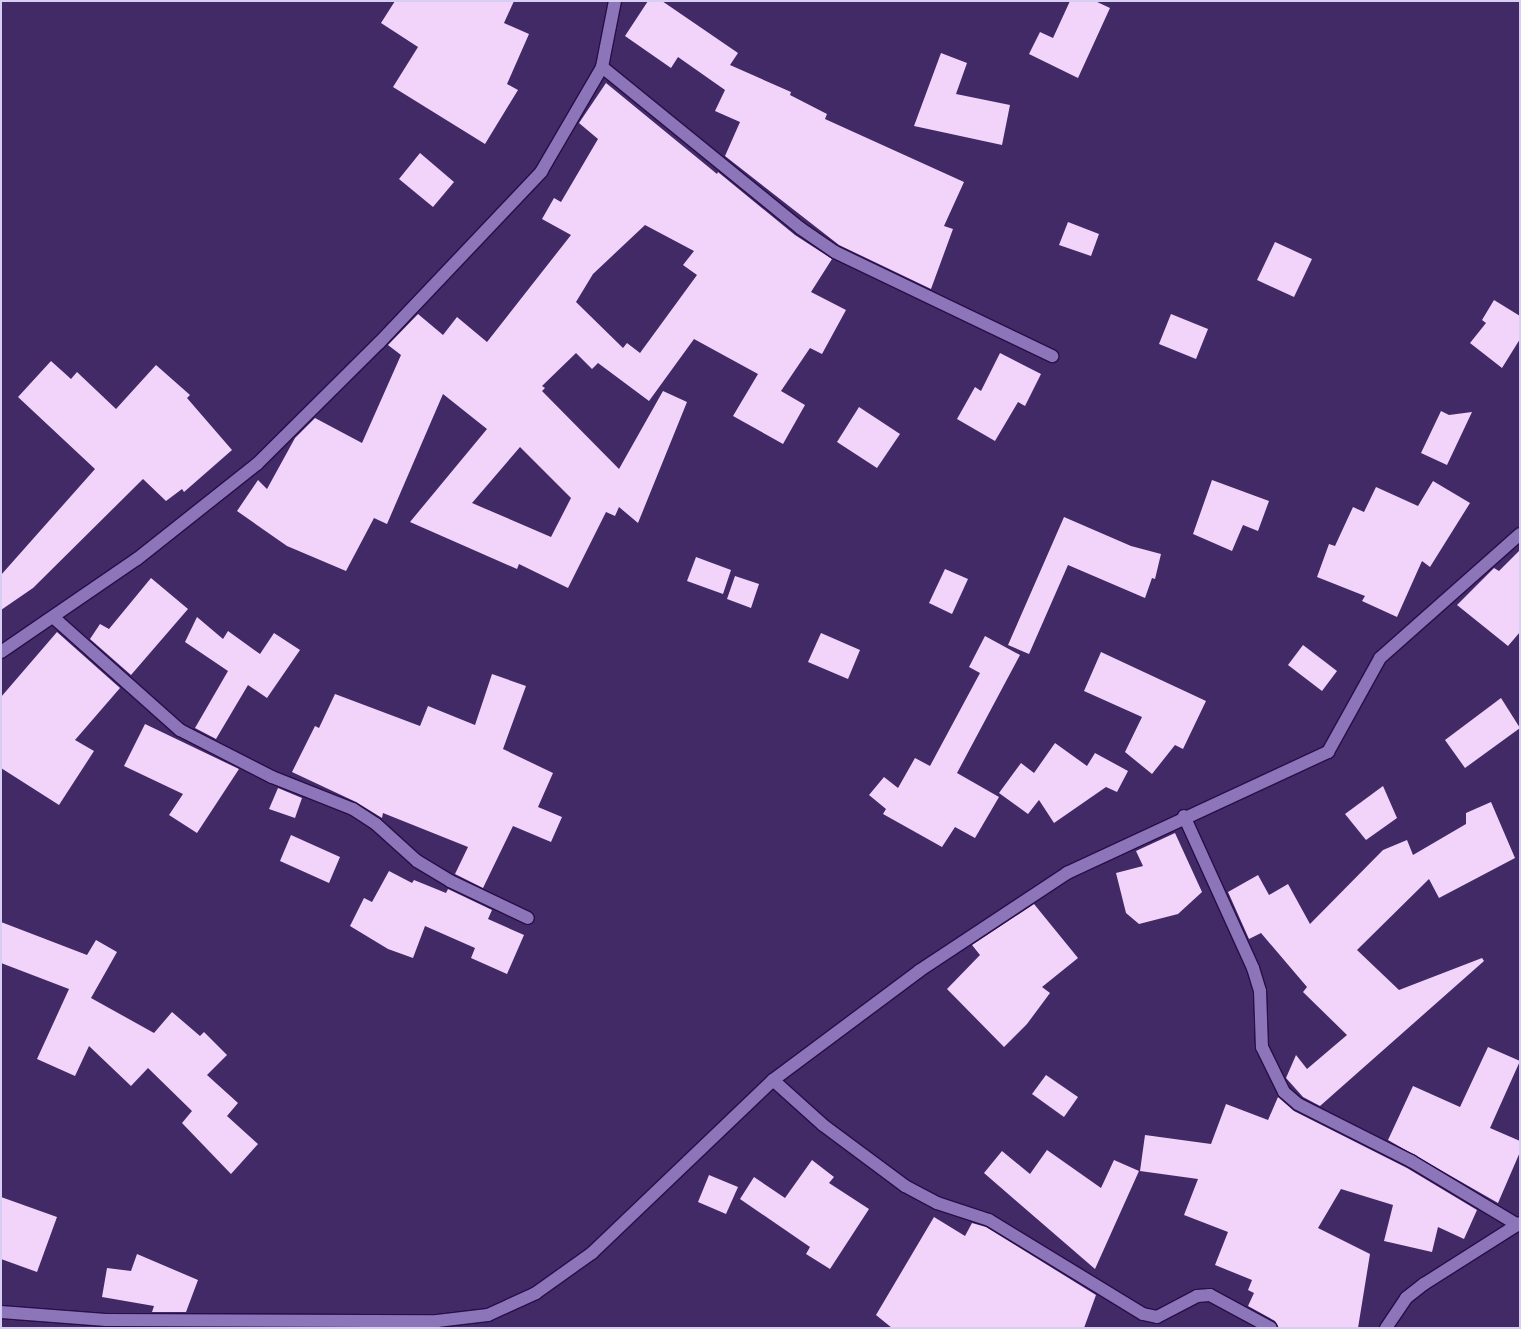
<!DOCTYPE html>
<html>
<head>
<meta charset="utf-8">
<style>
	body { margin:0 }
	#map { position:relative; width:1521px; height:1329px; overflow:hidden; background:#422a66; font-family:Rubik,sans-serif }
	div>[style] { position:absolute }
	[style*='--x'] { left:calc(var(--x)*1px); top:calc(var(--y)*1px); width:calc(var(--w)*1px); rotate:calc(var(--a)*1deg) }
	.building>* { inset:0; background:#f2d3fa }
	.roads { filter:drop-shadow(1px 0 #290e49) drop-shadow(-1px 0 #290e49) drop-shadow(0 1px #290e49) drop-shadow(0 -1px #290e49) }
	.street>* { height:12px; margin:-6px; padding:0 6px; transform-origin:6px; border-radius:6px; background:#8c75b8 }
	span { translate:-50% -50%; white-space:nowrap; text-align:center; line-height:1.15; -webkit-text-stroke:5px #422a66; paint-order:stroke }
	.frame { position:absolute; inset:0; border:2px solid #d8cdf2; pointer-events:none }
</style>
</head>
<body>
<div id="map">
	<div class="building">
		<div style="clip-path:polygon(395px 1px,514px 1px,504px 23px,529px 34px,507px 84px,518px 90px,485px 144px,393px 87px,418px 47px,381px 23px)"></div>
		<div style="clip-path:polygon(648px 1px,662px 1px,738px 53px,730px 65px,791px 92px,790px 95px,827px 114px,825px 119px,964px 182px,944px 226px,953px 229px,931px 289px,839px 245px,725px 156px,740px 122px,715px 111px,725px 90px,678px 57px,671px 68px,625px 36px)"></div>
		<div style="clip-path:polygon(1070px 1px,1095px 1px,1110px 8px,1078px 78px,1029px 54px,1040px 32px,1053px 38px)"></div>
		<div style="clip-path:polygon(941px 53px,967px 63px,956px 94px,1010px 105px,1002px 145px,914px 126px)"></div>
		<div style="clip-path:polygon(evenodd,606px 83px,717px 174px,718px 172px,795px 235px,832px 259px,811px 292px,846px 310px,822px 354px,810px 348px,781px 391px,805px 405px,783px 444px,733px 416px,758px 374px,694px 339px,649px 401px,598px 363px,592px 369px,576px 353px,542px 386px,545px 388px,542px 391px,619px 469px,663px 391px,687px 402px,638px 523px,619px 507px,615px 516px,606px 512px,568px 588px,519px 564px,517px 569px,410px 522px,487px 429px,443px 394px,387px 524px,374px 518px,346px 571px,287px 546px,237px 511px,258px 480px,267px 489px,295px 438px,315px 418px,362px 443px,401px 355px,388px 345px,418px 314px,443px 335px,457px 317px,487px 342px,571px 235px,542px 219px,554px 198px,561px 202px,598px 139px,579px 123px,606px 83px,645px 225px,694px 251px,683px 265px,697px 275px,640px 353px,627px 343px,623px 348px,576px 302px,593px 274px,645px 225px,606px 83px,520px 447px,571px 498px,551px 537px,472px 503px,520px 447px)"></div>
		<div style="clip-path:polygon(420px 153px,454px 182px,433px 207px,399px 179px)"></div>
		<div style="clip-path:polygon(1068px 222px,1099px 234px,1091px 256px,1059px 245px)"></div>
		<div style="clip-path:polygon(1275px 242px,1312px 259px,1294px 297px,1257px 280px)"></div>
		<div style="clip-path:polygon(1494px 300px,1520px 316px,1520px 339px,1502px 368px,1470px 343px,1486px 323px,1482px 320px)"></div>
		<div style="clip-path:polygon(1171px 314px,1208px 329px,1196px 359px,1159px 344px)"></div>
		<div style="clip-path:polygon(1000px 353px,1041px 374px,1025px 406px,1018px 402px,995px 441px,957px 419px,975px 387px,981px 391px)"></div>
		<div style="clip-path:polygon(51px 361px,71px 379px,77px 372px,116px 409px,156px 365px,190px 395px,187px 398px,232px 450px,184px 492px,182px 489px,166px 501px,143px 479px,33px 588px,1px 610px,1px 575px,95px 469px,18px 397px)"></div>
		<div style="clip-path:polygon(859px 407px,900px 434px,877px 468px,837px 442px)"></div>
		<div style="clip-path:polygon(1441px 411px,1449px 415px,1472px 412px,1447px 465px,1421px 453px)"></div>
		<div style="clip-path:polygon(1212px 480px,1269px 501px,1258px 531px,1243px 525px,1232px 551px,1193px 534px)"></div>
		<div style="clip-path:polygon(1433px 481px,1470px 503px,1430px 567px,1422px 561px,1397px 617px,1362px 601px,1365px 596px,1317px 577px,1329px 544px,1335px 546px,1353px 507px,1364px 512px,1376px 487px,1418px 506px)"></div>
		<div style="clip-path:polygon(1064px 517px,1131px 546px,1161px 554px,1155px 579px,1152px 578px,1145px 598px,1068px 565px,1029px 654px,1008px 645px)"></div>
		<div style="clip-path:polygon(1520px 550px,1520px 632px,1508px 646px,1457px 605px,1494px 568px,1499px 571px)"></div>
		<div style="clip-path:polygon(696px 557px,731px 570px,723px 594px,687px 581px)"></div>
		<div style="clip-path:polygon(945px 569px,968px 579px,952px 614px,929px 603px)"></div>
		<div style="clip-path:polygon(735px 576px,759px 584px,751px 608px,727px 599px)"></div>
		<div style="clip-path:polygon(151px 578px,188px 609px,131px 675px,90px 639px,100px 624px,109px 629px)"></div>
		<div style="clip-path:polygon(197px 617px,223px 639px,228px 631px,260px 654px,274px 633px,300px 650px,267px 698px,248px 685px,216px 739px,195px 728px,228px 671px,185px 642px)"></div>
		<div style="clip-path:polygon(57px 632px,120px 688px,75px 740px,94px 751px,59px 805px,1px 768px,1px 697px)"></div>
		<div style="clip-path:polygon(821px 633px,860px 650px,848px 679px,808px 662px)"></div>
		<div style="clip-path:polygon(985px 636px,1020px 655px,957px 773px,999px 797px,975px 838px,955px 827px,942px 847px,883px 814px,886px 809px,869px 795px,884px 777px,898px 788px,915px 758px,930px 766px,980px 673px,969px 667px)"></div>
		<div style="clip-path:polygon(1303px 645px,1337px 671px,1322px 691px,1288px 665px)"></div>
		<div style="clip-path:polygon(1101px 652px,1206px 701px,1183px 749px,1175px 745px,1152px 774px,1125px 752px,1142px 717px,1084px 691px)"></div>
		<div style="clip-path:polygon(492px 674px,526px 686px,503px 749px,553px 773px,538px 807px,562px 817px,551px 842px,513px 826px,483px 888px,455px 874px,468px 847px,383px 813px,382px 818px,356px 802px,292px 772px,315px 726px,319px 728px,335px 694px,420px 726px,428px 706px,475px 725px)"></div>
		<div style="clip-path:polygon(1501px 698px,1520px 728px,1465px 768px,1445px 740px)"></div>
		<div style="clip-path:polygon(145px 724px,239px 769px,197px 833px,169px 815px,183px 794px,124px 766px)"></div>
		<div style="clip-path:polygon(1055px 743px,1087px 766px,1095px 753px,1128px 771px,1117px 792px,1106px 787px,1054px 823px,1039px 800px,1028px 814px,999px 793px,1021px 763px,1034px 773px)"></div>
		<div style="clip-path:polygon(1383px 786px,1397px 818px,1366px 840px,1345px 814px)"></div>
		<div style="clip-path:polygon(278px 788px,302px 798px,295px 818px,269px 809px)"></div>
		<div style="clip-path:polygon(1491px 802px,1515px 858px,1439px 898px,1429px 879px,1357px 950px,1399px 990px,1482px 958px,1484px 961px,1320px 1106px,1303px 1097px,1286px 1078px,1296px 1055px,1307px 1069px,1347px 1035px,1303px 992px,1307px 987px,1261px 933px,1249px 939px,1228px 892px,1258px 875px,1269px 895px,1288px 884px,1310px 924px,1383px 850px,1407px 840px,1413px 855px,1466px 824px,1466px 813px)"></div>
		<div style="clip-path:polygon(1175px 833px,1202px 892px,1178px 914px,1139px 924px,1126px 913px,1116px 873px,1143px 866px,1136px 851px)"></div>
		<div style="clip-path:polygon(291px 835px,340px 857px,329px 883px,280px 861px)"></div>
		<div style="clip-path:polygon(389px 871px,412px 883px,414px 880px,446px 893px,448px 889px,492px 910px,488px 919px,524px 935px,507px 974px,471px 958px,475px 948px,425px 926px,413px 958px,388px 949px,350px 926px,364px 898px,372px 902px)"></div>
		<div style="clip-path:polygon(1034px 904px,1078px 958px,1042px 987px,1050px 993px,1027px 1024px,1004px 1047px,947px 989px,980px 955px,972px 945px)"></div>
		<div style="clip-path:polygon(1px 922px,87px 955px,96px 940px,117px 952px,91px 998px,154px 1033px,172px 1012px,200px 1036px,204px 1032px,227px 1055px,207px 1075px,238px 1103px,227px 1116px,258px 1144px,231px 1174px,182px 1123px,192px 1111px,148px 1068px,131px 1086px,89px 1046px,75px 1076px,37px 1059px,69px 989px,1px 963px)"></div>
		<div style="clip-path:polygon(1488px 1047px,1520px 1061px,1490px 1128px,1520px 1141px,1520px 1152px,1498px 1203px,1388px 1140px,1413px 1086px,1460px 1107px)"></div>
		<div style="clip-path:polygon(1046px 1075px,1078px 1097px,1064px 1117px,1032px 1094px)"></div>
		<div style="clip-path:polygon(1278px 1097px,1294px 1111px,1407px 1168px,1477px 1210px,1464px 1239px,1438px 1227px,1432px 1252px,1384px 1241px,1393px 1205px,1341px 1189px,1318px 1228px,1370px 1254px,1358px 1328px,1279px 1328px,1275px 1321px,1248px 1306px,1254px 1293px,1248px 1290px,1252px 1280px,1215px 1265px,1228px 1232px,1184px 1215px,1198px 1179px,1140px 1171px,1145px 1135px,1211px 1144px,1226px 1104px,1268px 1120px)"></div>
		<div style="clip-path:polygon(1047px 1150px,1101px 1188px,1114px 1160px,1139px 1171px,1095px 1269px,984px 1173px,1002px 1151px,1030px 1174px)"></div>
		<div style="clip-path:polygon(812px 1160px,834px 1177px,829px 1183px,869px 1209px,830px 1269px,806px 1254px,810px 1247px,740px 1199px,754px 1177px,785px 1198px)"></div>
		<div style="clip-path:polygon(709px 1175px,738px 1187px,726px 1214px,698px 1202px)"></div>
		<div style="clip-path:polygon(1px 1197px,57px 1217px,37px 1272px,1px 1259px)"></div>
		<div style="clip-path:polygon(934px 1217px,965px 1236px,972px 1223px,986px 1227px,1096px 1295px,1084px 1328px,892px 1328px,876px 1315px)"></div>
		<div style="clip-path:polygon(137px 1254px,198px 1280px,186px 1312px,152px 1312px,154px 1306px,102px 1297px,107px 1268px,131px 1271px)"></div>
	</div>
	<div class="roads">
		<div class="street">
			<div style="--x:602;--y:67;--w:255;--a:39.1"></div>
			<div style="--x:800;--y:228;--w:42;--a:34.4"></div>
			<div style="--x:835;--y:252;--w:241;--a:25.6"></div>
			<div style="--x:53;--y:617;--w:170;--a:41.7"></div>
			<div style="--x:180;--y:730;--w:103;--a:27.1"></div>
			<div style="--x:272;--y:777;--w:87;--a:21.6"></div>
			<div style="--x:353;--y:809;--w:27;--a:33"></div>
			<div style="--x:376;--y:824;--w:55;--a:42.1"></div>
			<div style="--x:417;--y:861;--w:39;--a:31"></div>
			<div style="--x:450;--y:881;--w:86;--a:25.4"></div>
			<div style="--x:1;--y:652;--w:165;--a:-34.4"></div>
			<div style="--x:137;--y:559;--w:153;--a:-38.4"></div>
			<div style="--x:257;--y:464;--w:172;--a:-44.8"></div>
			<div style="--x:379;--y:343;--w:236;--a:-46.5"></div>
			<div style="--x:541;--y:172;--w:121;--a:-59.8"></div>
			<div style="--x:602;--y:67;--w:67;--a:-78.9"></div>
			<div style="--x:1184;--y:816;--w:167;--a:65.6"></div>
			<div style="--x:1253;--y:968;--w:24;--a:73"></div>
			<div style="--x:1260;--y:991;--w:56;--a:88"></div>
			<div style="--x:1262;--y:1047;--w:50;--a:63.9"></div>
			<div style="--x:1284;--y:1092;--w:18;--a:41"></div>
			<div style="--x:1298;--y:1104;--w:127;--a:26.8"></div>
			<div style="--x:1411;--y:1161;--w:125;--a:30.9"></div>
			<div style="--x:773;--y:1080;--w:67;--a:42"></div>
			<div style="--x:823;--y:1125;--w:102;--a:36.6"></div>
			<div style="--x:905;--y:1186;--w:36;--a:28"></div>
			<div style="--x:937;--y:1203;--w:55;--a:18.1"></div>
			<div style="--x:989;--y:1220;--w:180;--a:31.4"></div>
			<div style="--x:1143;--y:1314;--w:14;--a:12"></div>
			<div style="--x:1157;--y:1317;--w:45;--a:-27.7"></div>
			<div style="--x:1197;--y:1296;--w:13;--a:-4"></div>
			<div style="--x:1210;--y:1295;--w:69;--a:28.4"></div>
			<div style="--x:1;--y:1312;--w:105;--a:4.4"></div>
			<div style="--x:106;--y:1320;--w:331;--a:0.2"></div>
			<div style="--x:437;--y:1321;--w:51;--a:-6.7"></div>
			<div style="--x:488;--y:1315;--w:53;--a:-24.6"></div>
			<div style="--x:536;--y:1293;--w:69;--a:-35.5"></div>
			<div style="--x:592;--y:1253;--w:250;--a:-43.7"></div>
			<div style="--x:773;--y:1080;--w:182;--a:-36.7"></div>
			<div style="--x:919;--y:971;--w:178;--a:-33.5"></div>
			<div style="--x:1067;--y:873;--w:288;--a:-24.9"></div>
			<div style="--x:1328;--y:752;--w:107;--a:-61"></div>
			<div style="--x:1380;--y:658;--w:187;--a:-41.5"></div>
			<div style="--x:1386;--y:1328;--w:36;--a:-56"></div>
			<div style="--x:1406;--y:1298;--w:23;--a:-38"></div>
			<div style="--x:1424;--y:1284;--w:114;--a:-32.4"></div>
		</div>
	</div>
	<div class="frame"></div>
</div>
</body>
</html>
